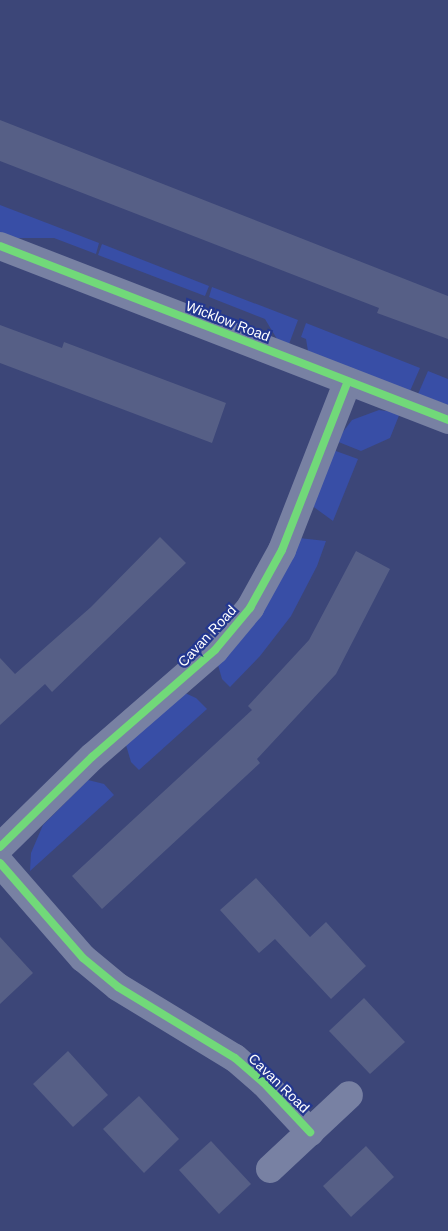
<!DOCTYPE html>
<html>
<head>
<meta charset="utf-8">
<style>
	body { margin:0 }
	#map { position:relative; width:448px; height:1231px; overflow:hidden; background:#3c4678; font-family:Arial,sans-serif }
	div>[style] { position:absolute }
	[style*='--x'] { left:calc(var(--x)*1px); top:calc(var(--y)*1px); width:calc(var(--w)*1px); rotate:calc(var(--a)*1deg) }
	.green>* { inset:0; background:#384ea6 }
	.building>* { inset:0; background:#565f86 }
	.street>* { height:28px; margin:-14px; padding:0 14px; transform-origin:14px; border-radius:14px; background:#7881a3 }
	.cycleway>* { height:8px; margin:-4px; padding:0 4px; transform-origin:4px; border-radius:4px; background:#71d979 }
	span { translate:-50% -50%; white-space:nowrap; text-align:center; line-height:1.15; -webkit-text-stroke:4.5px #233790; paint-order:stroke }
	.street-label { font-size:14px; color:#fff }
</style>
</head>
<body>
<div id="map">
	<div class="green">
		<div style="clip-path:polygon(0 205px,99px 243px,96px 254px,54px 238px,16px 238px,0 232px)"></div>
		<div style="clip-path:polygon(102px 244px,209px 286px,205px 296px,98px 255px)"></div>
		<div style="clip-path:polygon(212px 287px,298px 320px,289px 344px,277px 339px,265px 319px,209px 297px)"></div>
		<div style="clip-path:polygon(306px 323px,420px 368px,410px 391px,308px 351px,306px 339px,301px 337px)"></div>
		<div style="clip-path:polygon(428px 371px,448px 379px,448px 405px,418px 394px)"></div>
		<div style="clip-path:polygon(379px 410px,400px 413px,390px 438px,361px 451px,336px 441px,352px 420px)"></div>
		<div style="clip-path:polygon(333px 450px,358px 459px,333px 521px,311px 505px)"></div>
		<div style="clip-path:polygon(299px 538px,326px 541px,317px 566px,291px 616px,260px 656px,230px 687px,222px 679px,218px 665px)"></div>
		<div style="clip-path:polygon(185px 693px,196px 698px,207px 709px,139px 770px,131px 762px,126px 745px)"></div>
		<div style="clip-path:polygon(88px 780px,104px 784px,114px 795px,30px 871px,31px 853px,43px 825px)"></div>
	</div>
	<div class="building">
		<div style="clip-path:polygon(0 120px,448px 296px,448px 339px,377px 313px,379px 308px,0 161px)"></div>
		<div style="clip-path:polygon(0 325px,62px 348px,64px 342px,226px 403px,212px 443px,0 363px)"></div>
		<div style="clip-path:polygon(160px 537px,186px 563px,52px 692px,45px 684px,0 725px,0 658px,15px 674px,91px 607px)"></div>
		<div style="clip-path:polygon(356px 551px,390px 569px,336px 674px,257px 759px,260px 763px,102px 909px,72px 876px,252px 710px,248px 706px,309px 640px)"></div>
		<div style="clip-path:polygon(256px 878px,310px 937px,326px 922px,366px 966px,331px 999px,275px 939px,259px 953px,220px 910px)"></div>
		<div style="clip-path:polygon(0 937px,33px 973px,0 1004px)"></div>
		<div style="clip-path:polygon(364px 998px,405px 1042px,370px 1074px,329px 1031px)"></div>
		<div style="clip-path:polygon(68px 1051px,108px 1095px,73px 1127px,33px 1084px)"></div>
		<div style="clip-path:polygon(139px 1096px,179px 1139px,144px 1173px,103px 1129px)"></div>
		<div style="clip-path:polygon(211px 1141px,251px 1184px,219px 1214px,179px 1170px)"></div>
		<div style="clip-path:polygon(366px 1146px,394px 1177px,351px 1217px,323px 1186px)"></div>
	</div>
	<div class="street">
		<div style="--x:0;--y:246;--w:481;--a:21.2"></div>
		<div style="--x:0;--y:847;--w:129;--a:-44.4"></div>
		<div style="--x:92;--y:757;--w:163;--a:-41"></div>
		<div style="--x:215;--y:650;--w:55;--a:-50.2"></div>
		<div style="--x:250;--y:608;--w:66;--a:-61.1"></div>
		<div style="--x:282;--y:550;--w:181;--a:-68.7"></div>
		<div style="--x:0;--y:863;--w:126;--a:48.9"></div>
		<div style="--x:83;--y:958;--w:45;--a:39.6"></div>
		<div style="--x:118;--y:987;--w:137;--a:31.3"></div>
		<div style="--x:235;--y:1058;--w:37;--a:41"></div>
		<div style="--x:263;--y:1082;--w:69;--a:46.8"></div>
		<div style="--x:270;--y:1169;--w:108;--a:-43.1"></div>
	</div>
	<div class="cycleway">
		<div style="--x:0;--y:246;--w:481;--a:21.2"></div>
		<div style="--x:0;--y:847;--w:129;--a:-44.4"></div>
		<div style="--x:92;--y:757;--w:163;--a:-41"></div>
		<div style="--x:215;--y:650;--w:55;--a:-50.2"></div>
		<div style="--x:250;--y:608;--w:66;--a:-61.1"></div>
		<div style="--x:282;--y:550;--w:181;--a:-68.7"></div>
		<div style="--x:0;--y:863;--w:126;--a:48.9"></div>
		<div style="--x:83;--y:958;--w:45;--a:39.6"></div>
		<div style="--x:118;--y:987;--w:137;--a:31.3"></div>
		<div style="--x:235;--y:1058;--w:37;--a:41"></div>
		<div style="--x:263;--y:1082;--w:69;--a:46.8"></div>
	</div>
	<div class="street-label">
		<span style="left:228px;top:321px;rotate:21deg">Wicklow Road</span>
		<span style="left:207px;top:636px;rotate:-47deg">Cavan Road</span>
		<span style="left:279px;top:1083px;rotate:44deg">Cavan Road</span>
	</div>
</div>
</body>
</html>
